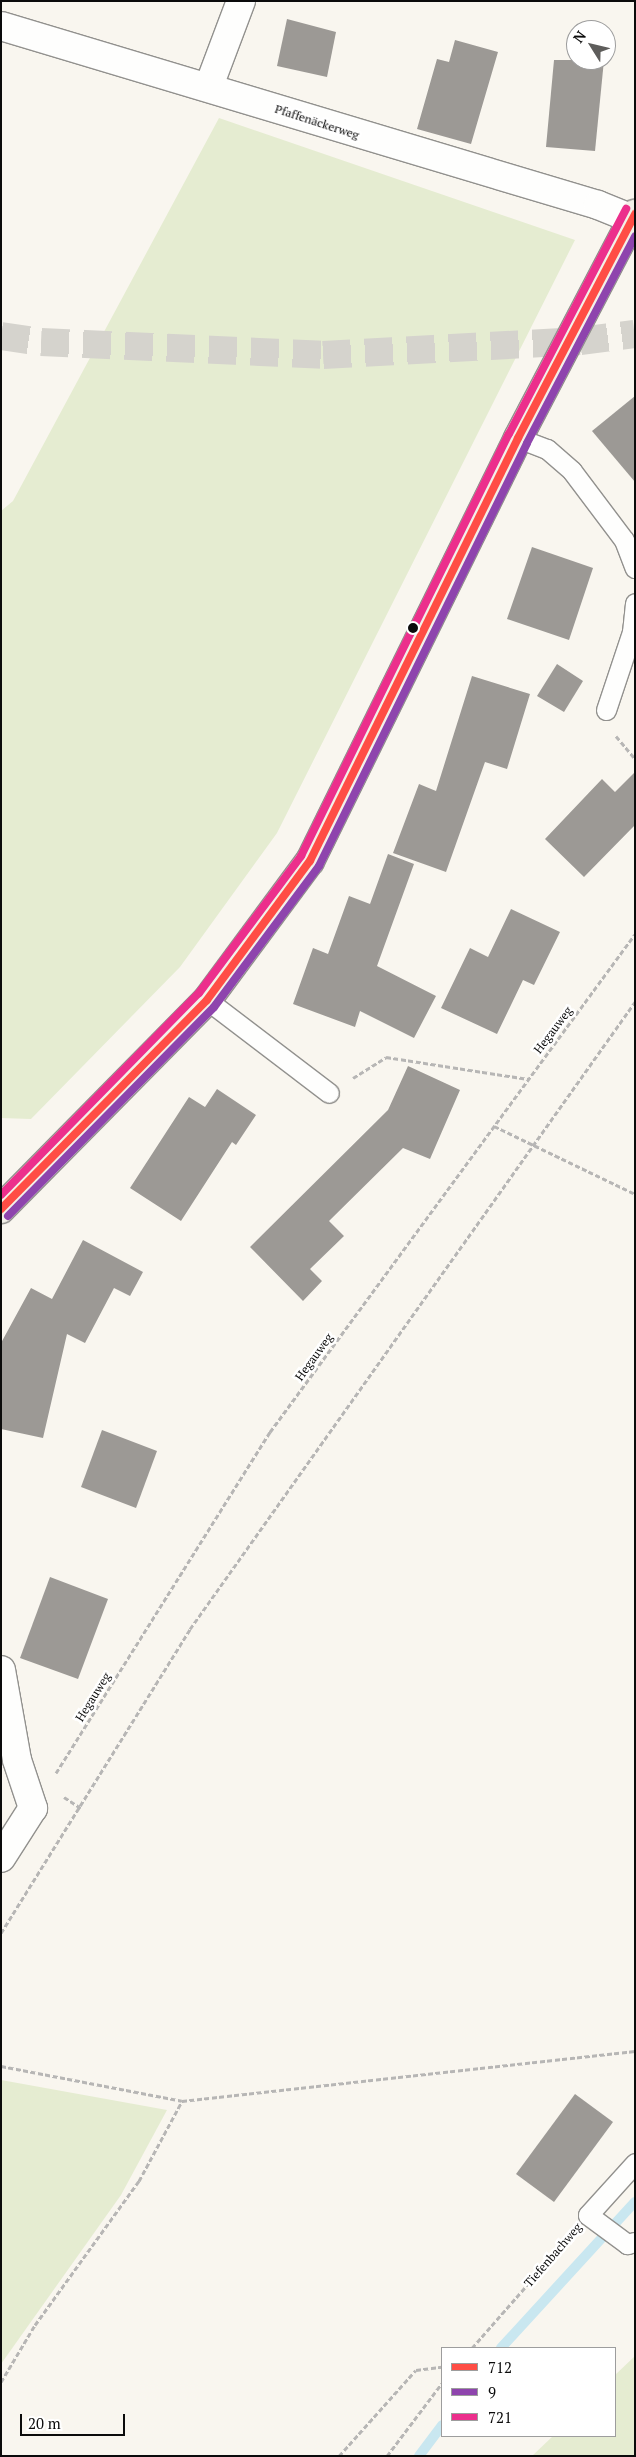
<!DOCTYPE html>
<html>
<head>
<meta charset="utf-8">
<style>
	body { margin:0 }
	#map { position:relative; width:636px; height:2457px; overflow:hidden; background:#f9f6ef; font-family:"PT Serif",serif }
	div>[style] { position:absolute }
	[style*='--x'] { left:calc(var(--x)*1px); top:calc(var(--y)*1px); width:calc(var(--w)*1px); rotate:calc(var(--a)*1deg) }
	.green>* { inset:0; background:#e5ecd1 }
	.stream>* { height:10px; margin:-5px; padding:0 5px; transform-origin:5px; border-radius:5px; background:#c9e7f0 }
	.building>* { inset:0; background:#9c9995 }
	.trunk-tunnel>* { height:28px; margin-top:-14px; transform-origin:0; background:repeating-linear-gradient(90deg,#d5d3cd 0 28px,transparent 0 42px) }
	.path>* { height:3px; margin-top:-1.5px; transform-origin:0; background:repeating-linear-gradient(90deg,#b7b6b5 0 5px,transparent 0 7.5px) }
	.roads { filter:drop-shadow(1px 0 #92918e) drop-shadow(-1px 0 #92918e) drop-shadow(0 1px #92918e) drop-shadow(0 -1px #92918e) }
	.service>* { height:19px; margin:-9.5px; padding:0 9.5px; transform-origin:9.5px; border-radius:9.5px; background:#fefefd }
	.minor>* { height:28px; margin:-14px; padding:0 14px; transform-origin:14px; border-radius:14px; background:#fefefd }
	.secondary>* { height:28px; margin:-14px; padding:0 14px; transform-origin:14px; border-radius:14px; background:#f3f1e8 }
	.bus-1>* { height:8px; margin:-4px; padding:0 4px; transform-origin:4px; border-radius:4px; background:#ff4d45 }
	.bus-2>* { height:8px; margin:-4px; padding:0 4px; transform-origin:4px; border-radius:4px; background:#8e44ad }
	.bus-3>* { height:8px; margin:-4px; padding:0 4px; transform-origin:4px; border-radius:4px; background:#ec2f8c }
	.dots>* { width:14px; height:14px; translate:-50% -50%; box-sizing:border-box; border:2px solid #fff; border-radius:50% }
	span { translate:-50% -50%; white-space:nowrap; text-align:center; line-height:1.15; -webkit-text-stroke:5px #fff; paint-order:stroke }
	.street-label { font-size:12px; color:#0b0b0b }
	.frame { position:absolute; inset:0; border:2px solid #0b0b0b; pointer-events:none }
	.legend { position:absolute; left:441px; top:2347px; width:175px; height:90px; box-sizing:border-box; background:#fff; border:1px solid #9d9d9d; margin:0; padding:6px 9px; list-style:none; font-size:15px; color:#0b0b0b }
	.legend li { display:flex; align-items:center; gap:10px; height:25px }
	.legend b { width:25px; border:1px solid #9d9d9d }
	.north { position:absolute; left:566px; top:20px; width:50px; height:50px; box-sizing:border-box; background:#fff; border:1px solid #9d9d9d; border-radius:50%; rotate:306deg; font-size:14px; font-weight:700; line-height:20px; text-align:center; color:#0b0b0b }
	.north::after { content:''; display:block; margin:auto; width:18px; height:22px; background:#5e5d5b; clip-path:polygon(50% 0,100% 100%,50% 72%,0 100%) }
	.scale { position:absolute; left:20px; top:2414px; width:105px; height:22px; box-sizing:border-box; border:2px solid #0b0b0b; border-top:0; padding-left:6px; font-size:15px; line-height:18px; white-space:nowrap; color:#0b0b0b; -webkit-text-stroke:4px #fff; paint-order:stroke }
</style>
</head>
<body>
<div id="map">
	<div class="green">
		<div style="clip-path:polygon(219px 118px,575px 240px,277px 833px,180px 967px,31px 1119px,1px 1118px,1px 511px,13px 501px)"></div>
		<div style="clip-path:polygon(1px 2080px,167px 2110px,121px 2195px,1px 2364px)"></div>
		<div style="clip-path:polygon(635px 2356px,635px 2456px,532px 2456px,553px 2436px,615px 2436px,615px 2375px)"></div>
	</div>
	<div class="stream">
		<div style="--x:501;--y:2348;--w:198;--a:-47.5"></div>
		<div style="--x:419;--y:2456;--w:39;--a:-53"></div>
	</div>
	<div class="building">
		<div style="clip-path:polygon(287px 19px,336px 32px,327px 77px,277px 66px)"></div>
		<div style="clip-path:polygon(455px 40px,498px 52px,471px 144px,417px 129px,437px 59px,449px 62px)"></div>
		<div style="clip-path:polygon(554px 60px,604px 60px,595px 151px,546px 147px)"></div>
		<div style="clip-path:polygon(635px 396px,635px 482px,592px 431px)"></div>
		<div style="clip-path:polygon(532px 547px,593px 568px,569px 640px,507px 619px)"></div>
		<div style="clip-path:polygon(557px 664px,583px 681px,564px 712px,537px 696px)"></div>
		<div style="clip-path:polygon(472px 676px,530px 694px,507px 769px,485px 762px,446px 872px,393px 853px,419px 784px,436px 791px)"></div>
		<div style="clip-path:polygon(635px 772px,635px 825px,584px 877px,545px 839px,602px 779px,615px 792px)"></div>
		<div style="clip-path:polygon(388px 854px,414px 864px,377px 966px,436px 996px,414px 1038px,360px 1011px,355px 1027px,293px 1004px,313px 948px,328px 954px,349px 896px,370px 904px)"></div>
		<div style="clip-path:polygon(511px 909px,560px 932px,534px 985px,523px 980px,497px 1034px,441px 1008px,470px 948px,488px 957px)"></div>
		<div style="clip-path:polygon(408px 1066px,460px 1090px,430px 1159px,403px 1148px,329px 1221px,344px 1236px,310px 1269px,322px 1281px,303px 1301px,250px 1247px,388px 1110px)"></div>
		<div style="clip-path:polygon(217px 1089px,256px 1115px,236px 1145px,232px 1142px,181px 1221px,130px 1188px,189px 1097px,205px 1107px)"></div>
		<div style="clip-path:polygon(83px 1240px,143px 1272px,130px 1296px,114px 1288px,85px 1343px,67px 1334px,43px 1438px,1px 1429px,1px 1343px,31px 1288px,52px 1299px)"></div>
		<div style="clip-path:polygon(102px 1430px,157px 1451px,136px 1508px,81px 1487px)"></div>
		<div style="clip-path:polygon(50px 1577px,108px 1599px,78px 1679px,20px 1658px)"></div>
		<div style="clip-path:polygon(575px 2094px,613px 2122px,554px 2202px,516px 2174px)"></div>
	</div>
	<div class="trunk-tunnel">
		<div style="--x:1;--y:336;--w:40;--a:8.5"></div>
		<div style="--x:41;--y:342;--w:282;--a:2.6"></div>
		<div style="--x:323;--y:355;--w:257;--a:-3.1"></div>
		<div style="--x:580;--y:341;--w:55;--a:-7.3"></div>
	</div>
	<div class="path">
		<div style="--x:616;--y:736;--w:30;--a:50"></div>
		<div style="--x:353;--y:1078;--w:39;--a:-32"></div>
		<div style="--x:386;--y:1057;--w:144;--a:8.8"></div>
		<div style="--x:494;--y:1126;--w:157;--a:25.7"></div>
		<div style="--x:56;--y:1773;--w:403;--a:-57.9"></div>
		<div style="--x:270;--y:1432;--w:617;--a:-53.76"></div>
		<div style="--x:64;--y:1797;--w:20;--a:33"></div>
		<div style="--x:1;--y:1933;--w:358;--a:-58.1"></div>
		<div style="--x:190;--y:1629;--w:769;--a:-54.64"></div>
		<div style="--x:1;--y:2066;--w:184;--a:10.9"></div>
		<div style="--x:182;--y:2101;--w:456;--a:-6.3"></div>
		<div style="--x:472;--y:2348;--w:149;--a:-48.8"></div>
		<div style="--x:1;--y:2382;--w:66;--a:-59.2"></div>
		<div style="--x:35;--y:2325;--w:178;--a:-54.2"></div>
		<div style="--x:139;--y:2181;--w:91;--a:-61.7"></div>
		<div style="--x:339;--y:2456;--w:115;--a:-48.2"></div>
		<div style="--x:416;--y:2370;--w:26;--a:-7"></div>
		<div style="--x:387;--y:2456;--w:91;--a:-53"></div>
	</div>
	<div class="roads">
		<div class="service">
			<div style="--x:518;--y:438;--w:31;--a:21"></div>
			<div style="--x:547;--y:449;--w:33;--a:41"></div>
			<div style="--x:572;--y:471;--w:86;--a:53"></div>
			<div style="--x:624;--y:540;--w:30;--a:69"></div>
			<div style="--x:606;--y:710;--w:82;--a:-71.6"></div>
			<div style="--x:632;--y:632;--w:29;--a:-84"></div>
			<div style="--x:207;--y:1000;--w:153;--a:37.3"></div>
			<div style="--x:635;--y:2163;--w:70;--a:132.1"></div>
			<div style="--x:588;--y:2215;--w:49;--a:36.6"></div>
			<div style="--x:627;--y:2244;--w:8;--a:-14"></div>
		</div>
		<div class="minor">
			<div style="--x:1;--y:26;--w:623;--a:16.69"></div>
			<div style="--x:598;--y:205;--w:37;--a:22"></div>
			<div style="--x:209;--y:86;--w:91;--a:-69.4"></div>
			<div style="--x:1;--y:1670;--w:91;--a:79.9"></div>
			<div style="--x:17;--y:1760;--w:51;--a:71.6"></div>
			<div style="--x:33;--y:1808;--w:59;--a:122.6"></div>
		</div>
		<div class="secondary">
			<div style="--x:1;--y:1209;--w:293;--a:-45.4"></div>
			<div style="--x:207;--y:1000;--w:173;--a:-53.5"></div>
			<div style="--x:310;--y:861;--w:471;--a:-63.8"></div>
			<div style="--x:518;--y:438;--w:253;--a:-62.4"></div>
		</div>
	</div>
	<div class="bus-1">
		<div style="--x:1;--y:1209;--w:293;--a:-45.4"></div>
		<div style="--x:207;--y:1000;--w:173;--a:-53.5"></div>
		<div style="--x:310;--y:861;--w:471;--a:-63.8"></div>
		<div style="--x:518;--y:438;--w:253;--a:-62.4"></div>
	</div>
	<div class="bus-2">
		<div style="--x:8;--y:1216;--w:293;--a:-45.4"></div>
		<div style="--x:214;--y:1007;--w:176;--a:-53.3"></div>
		<div style="--x:319;--y:866;--w:471;--a:-63.8"></div>
		<div style="--x:527;--y:443;--w:233;--a:-62.4"></div>
	</div>
	<div class="bus-3">
		<div style="--x:1;--y:1195;--w:283;--a:-45.6"></div>
		<div style="--x:199;--y:993;--w:171;--a:-53.3"></div>
		<div style="--x:301;--y:856;--w:470;--a:-63.8"></div>
		<div style="--x:509;--y:434;--w:254;--a:-62.5"></div>
	</div>
	<div class="dots">
		<div style="left:413px;top:628px;background:#0b0b0b"></div>
	</div>
	<div class="street-label">
		<span style="left:317px;top:122px;rotate:18deg">Pfaffenäckerweg</span>
		<span style="left:553px;top:1030px;rotate:-53deg">Hegauweg</span>
		<span style="left:314px;top:1357px;rotate:-54deg">Hegauweg</span>
		<span style="left:93px;top:1697px;rotate:-58deg">Hegauweg</span>
		<span style="left:553px;top:2255px;rotate:-49deg">Tiefenbachweg</span>
	</div>
	<div class="frame"></div>
	<ul class="legend">
	<li><b style="height:6px;background:#ff4d45"></b>712</li>
	<li><b style="height:6px;background:#8e44ad"></b>9</li>
	<li><b style="height:6px;background:#ec2f8c"></b>721</li>
	</ul>
	<div class="north">N</div>
	<div class="scale">20 m</div>
</div>
</body>
</html>
